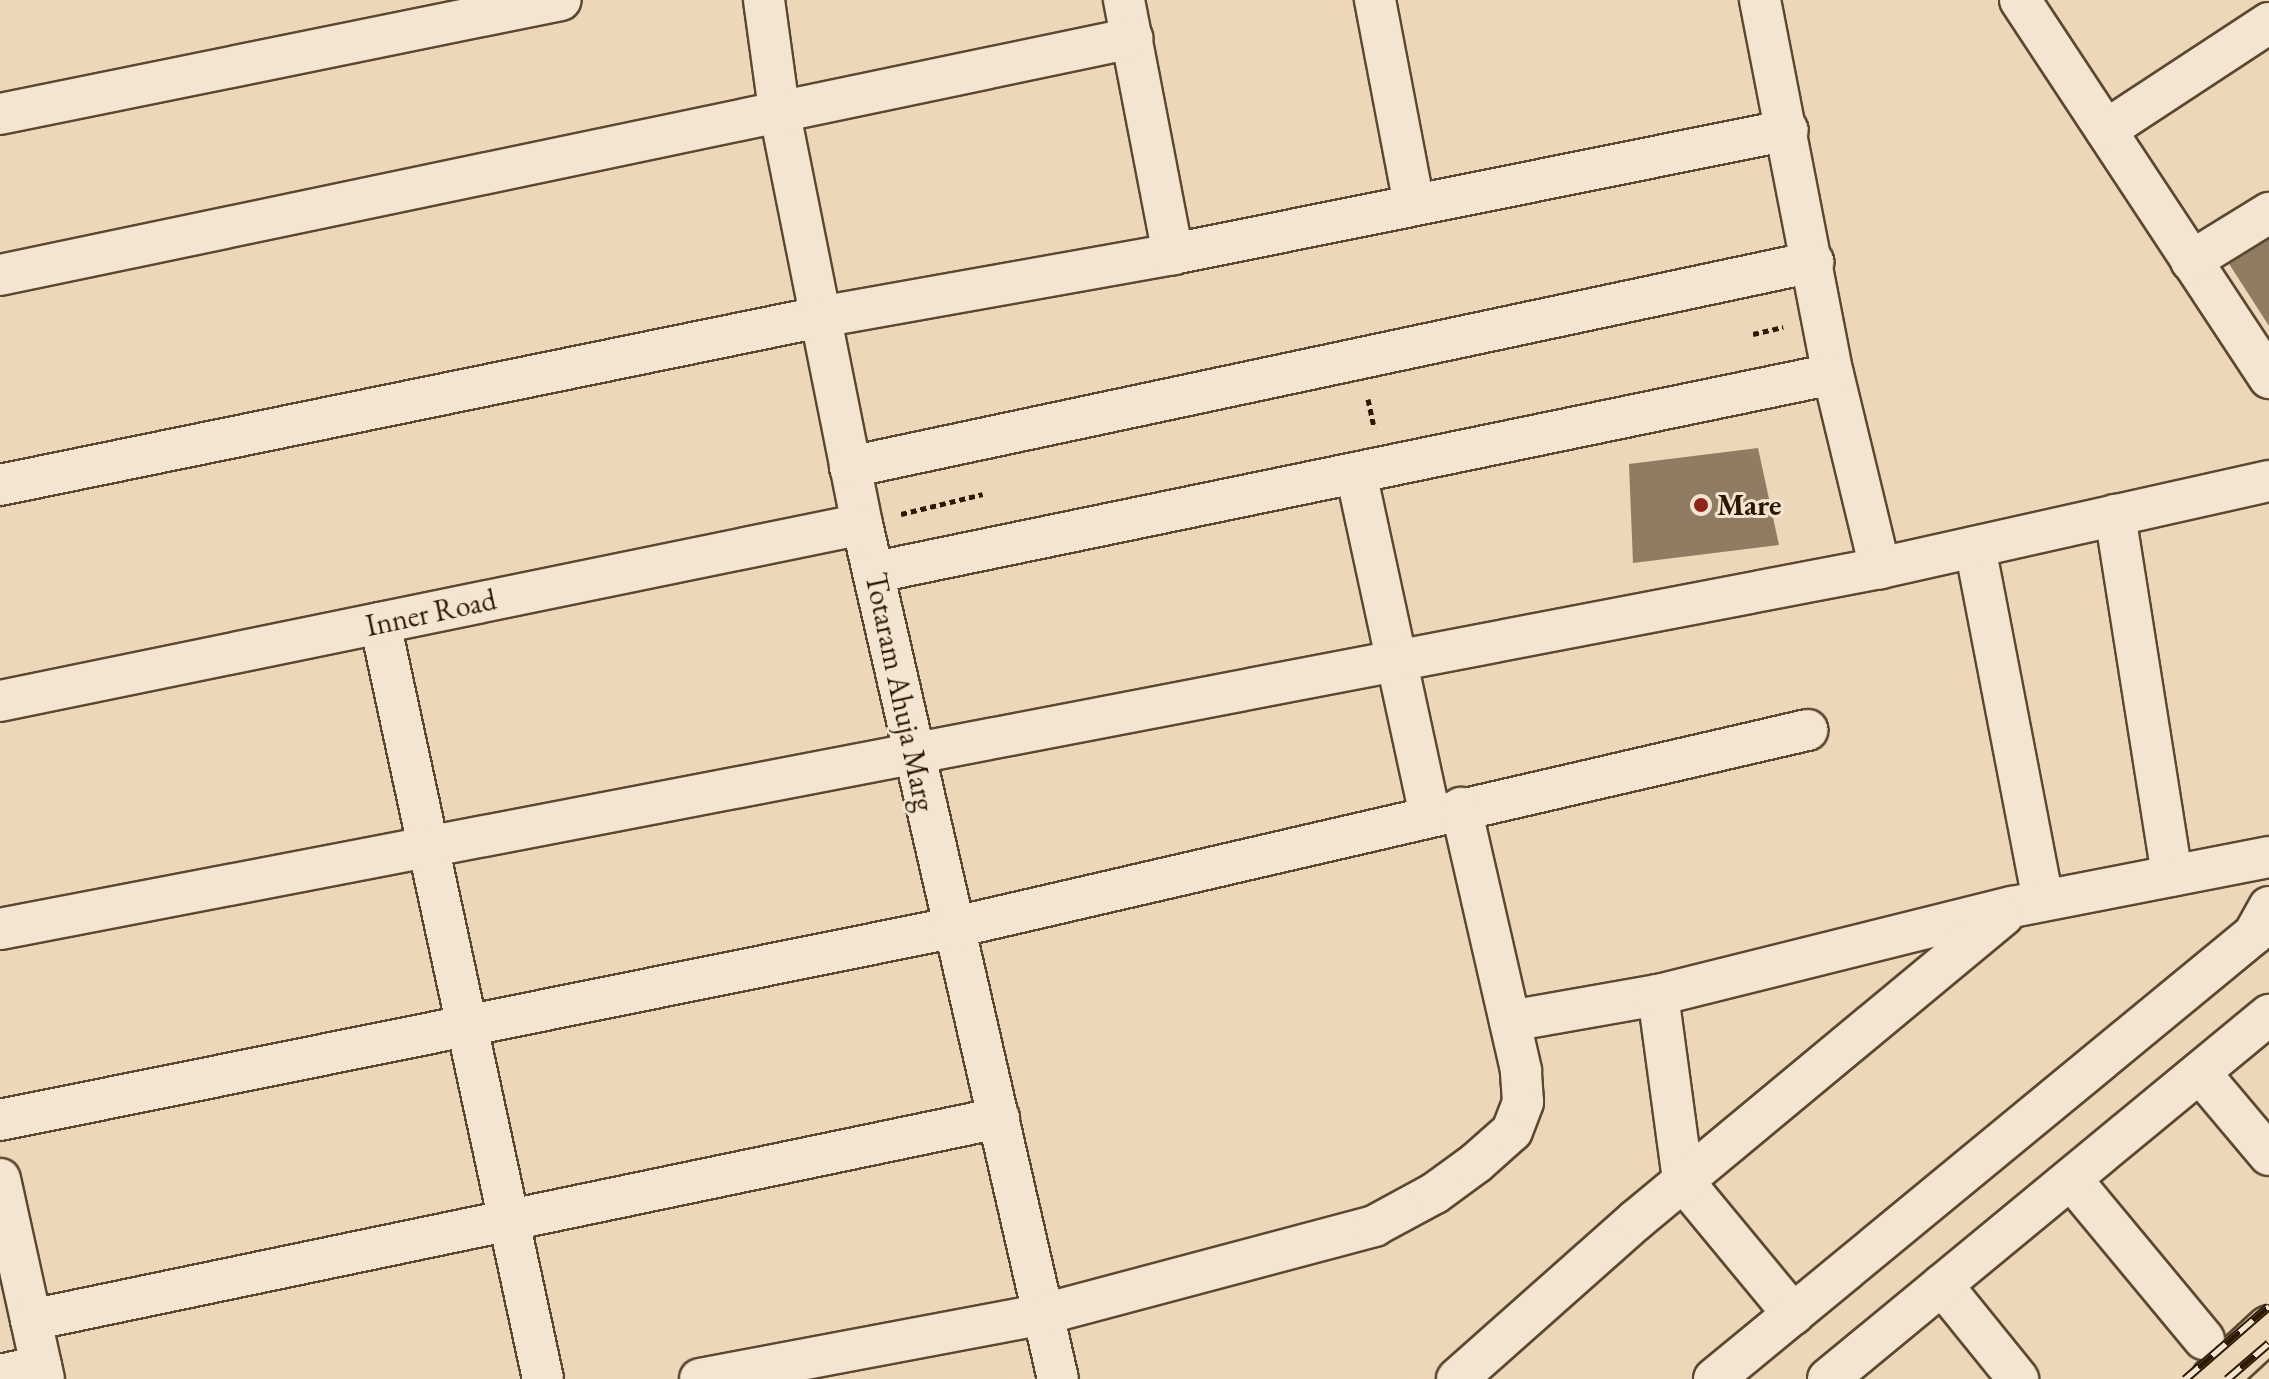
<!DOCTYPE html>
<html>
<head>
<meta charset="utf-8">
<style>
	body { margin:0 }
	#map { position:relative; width:2269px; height:1379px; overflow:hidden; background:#edd7b9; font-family:"EB Garamond",serif }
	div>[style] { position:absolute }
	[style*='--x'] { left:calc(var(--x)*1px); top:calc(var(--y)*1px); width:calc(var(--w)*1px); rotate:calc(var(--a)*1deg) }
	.building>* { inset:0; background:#907c62 }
	.path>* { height:5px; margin-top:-2.5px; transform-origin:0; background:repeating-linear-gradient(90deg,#2c1903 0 6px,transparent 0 10px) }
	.roads { filter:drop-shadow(2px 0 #5c4830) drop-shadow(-2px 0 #5c4830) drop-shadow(0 2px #5c4830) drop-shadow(0 -2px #5c4830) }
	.minor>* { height:40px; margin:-20px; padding:0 20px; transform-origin:20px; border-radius:20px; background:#f3e5d2 }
	.major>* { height:44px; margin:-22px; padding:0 22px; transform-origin:22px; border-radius:22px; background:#edd7b9 }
	.rail>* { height:9px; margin-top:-4.5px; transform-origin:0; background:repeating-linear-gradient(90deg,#f3e5d2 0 18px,#2c1903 0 36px); box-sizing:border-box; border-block:2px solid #2c1903 }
	.dots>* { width:22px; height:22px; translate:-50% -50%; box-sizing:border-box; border:4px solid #f3e5d2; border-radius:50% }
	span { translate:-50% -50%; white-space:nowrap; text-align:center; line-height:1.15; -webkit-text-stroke:6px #f3e5d2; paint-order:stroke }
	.poi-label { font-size:30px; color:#2c1903; font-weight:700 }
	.left { translate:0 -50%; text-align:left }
	.street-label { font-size:30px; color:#2c1903 }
</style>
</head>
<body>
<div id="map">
	<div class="building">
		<div style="clip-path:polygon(2269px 226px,2269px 326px,2224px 256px)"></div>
		<div style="clip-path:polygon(1758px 448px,1779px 545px,1633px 563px,1629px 464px)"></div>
	</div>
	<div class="path">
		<div style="--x:1753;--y:334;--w:31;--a:-13"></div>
		<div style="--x:1368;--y:399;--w:30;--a:78"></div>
		<div style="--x:901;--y:514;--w:84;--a:-13.7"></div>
	</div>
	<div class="roads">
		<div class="minor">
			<div style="--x:764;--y:0;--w:110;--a:82.2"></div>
			<div style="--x:779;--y:109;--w:423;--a:78.7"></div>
			<div style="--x:862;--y:524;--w:877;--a:77.09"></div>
			<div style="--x:1124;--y:0;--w:259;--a:79.1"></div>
			<div style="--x:1375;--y:0;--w:208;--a:79.2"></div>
			<div style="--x:1760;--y:0;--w:381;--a:79"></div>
			<div style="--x:1833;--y:374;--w:200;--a:76.4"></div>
			<div style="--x:2020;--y:0;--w:453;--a:56.6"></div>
			<div style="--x:0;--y:114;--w:572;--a:-11.49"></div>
			<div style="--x:2106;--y:130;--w:195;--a:-33.3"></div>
			<div style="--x:2191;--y:261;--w:92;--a:-31.6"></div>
			<div style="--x:0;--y:275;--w:1157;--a:-11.82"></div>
			<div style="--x:850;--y:467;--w:985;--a:-12.02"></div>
			<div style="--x:1356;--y:473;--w:350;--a:77.8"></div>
			<div style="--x:0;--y:485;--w:837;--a:-11.58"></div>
			<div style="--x:820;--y:317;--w:359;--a:-10.1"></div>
			<div style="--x:1173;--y:254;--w:627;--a:-11.4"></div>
			<div style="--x:2115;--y:515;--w:365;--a:81"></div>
			<div style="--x:1975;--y:547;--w:360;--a:79.1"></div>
			<div style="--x:876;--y:572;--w:977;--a:-11.69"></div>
			<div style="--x:380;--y:623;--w:773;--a:77.83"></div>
			<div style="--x:0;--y:701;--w:880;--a:-11.6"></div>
			<div style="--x:0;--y:929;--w:1914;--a:-10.87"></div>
			<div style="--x:1880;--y:568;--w:399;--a:-12.6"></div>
			<div style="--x:1658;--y:995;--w:188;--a:82.3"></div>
			<div style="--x:1683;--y:1181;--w:173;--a:50.4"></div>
			<div style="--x:1510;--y:1021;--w:150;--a:-10"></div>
			<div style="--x:1658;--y:995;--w:365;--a:-14"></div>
			<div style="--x:2012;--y:907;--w:262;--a:-11"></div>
			<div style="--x:2200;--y:1073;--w:107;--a:49.9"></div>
			<div style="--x:0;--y:1120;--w:970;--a:-11.41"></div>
			<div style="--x:951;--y:928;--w:879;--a:-13.02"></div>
			<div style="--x:0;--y:1179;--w:205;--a:77.6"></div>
			<div style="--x:2071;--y:1179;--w:208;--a:50.3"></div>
			<div style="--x:1942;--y:1285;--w:121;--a:51"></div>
			<div style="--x:31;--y:1320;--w:989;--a:-11.79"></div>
			<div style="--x:0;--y:1375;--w:42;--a:-12.4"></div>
			<div style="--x:700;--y:1379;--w:350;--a:-10.7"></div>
			<div style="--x:1044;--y:1314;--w:342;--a:-14.9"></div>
			<div style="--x:1374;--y:1226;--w:69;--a:-28.4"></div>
			<div style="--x:1435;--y:1193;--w:51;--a:-36.2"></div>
			<div style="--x:1476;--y:1163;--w:48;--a:-41.6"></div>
			<div style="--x:1512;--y:1131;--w:31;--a:-69"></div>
			<div style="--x:1523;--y:1102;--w:32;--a:-94"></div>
			<div style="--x:1521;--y:1070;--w:269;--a:-102.9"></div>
			<div style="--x:1457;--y:1379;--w:238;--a:-41.6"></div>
			<div style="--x:1635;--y:1221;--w:479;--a:-39.7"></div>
			<div style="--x:1714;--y:1379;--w:700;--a:-39.49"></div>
			<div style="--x:2254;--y:934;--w:31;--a:-61"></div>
			<div style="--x:1828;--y:1379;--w:572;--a:-39.54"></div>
		</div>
		<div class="major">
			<div style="--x:2214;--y:1379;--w:75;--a:-42.8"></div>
		</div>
	</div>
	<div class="rail">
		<div style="--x:2185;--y:1379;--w:111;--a:-41"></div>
		<div style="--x:2227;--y:1379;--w:55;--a:-40.6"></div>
	</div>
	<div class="dots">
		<div style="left:1701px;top:505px;background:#8f2418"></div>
	</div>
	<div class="poi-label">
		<span class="left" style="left:1717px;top:505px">Mare</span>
	</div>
	<div class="street-label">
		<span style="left:431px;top:613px;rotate:-12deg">Inner Road</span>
		<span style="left:900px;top:692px;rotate:78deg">Totaram Ahuja Marg</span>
	</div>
</div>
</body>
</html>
